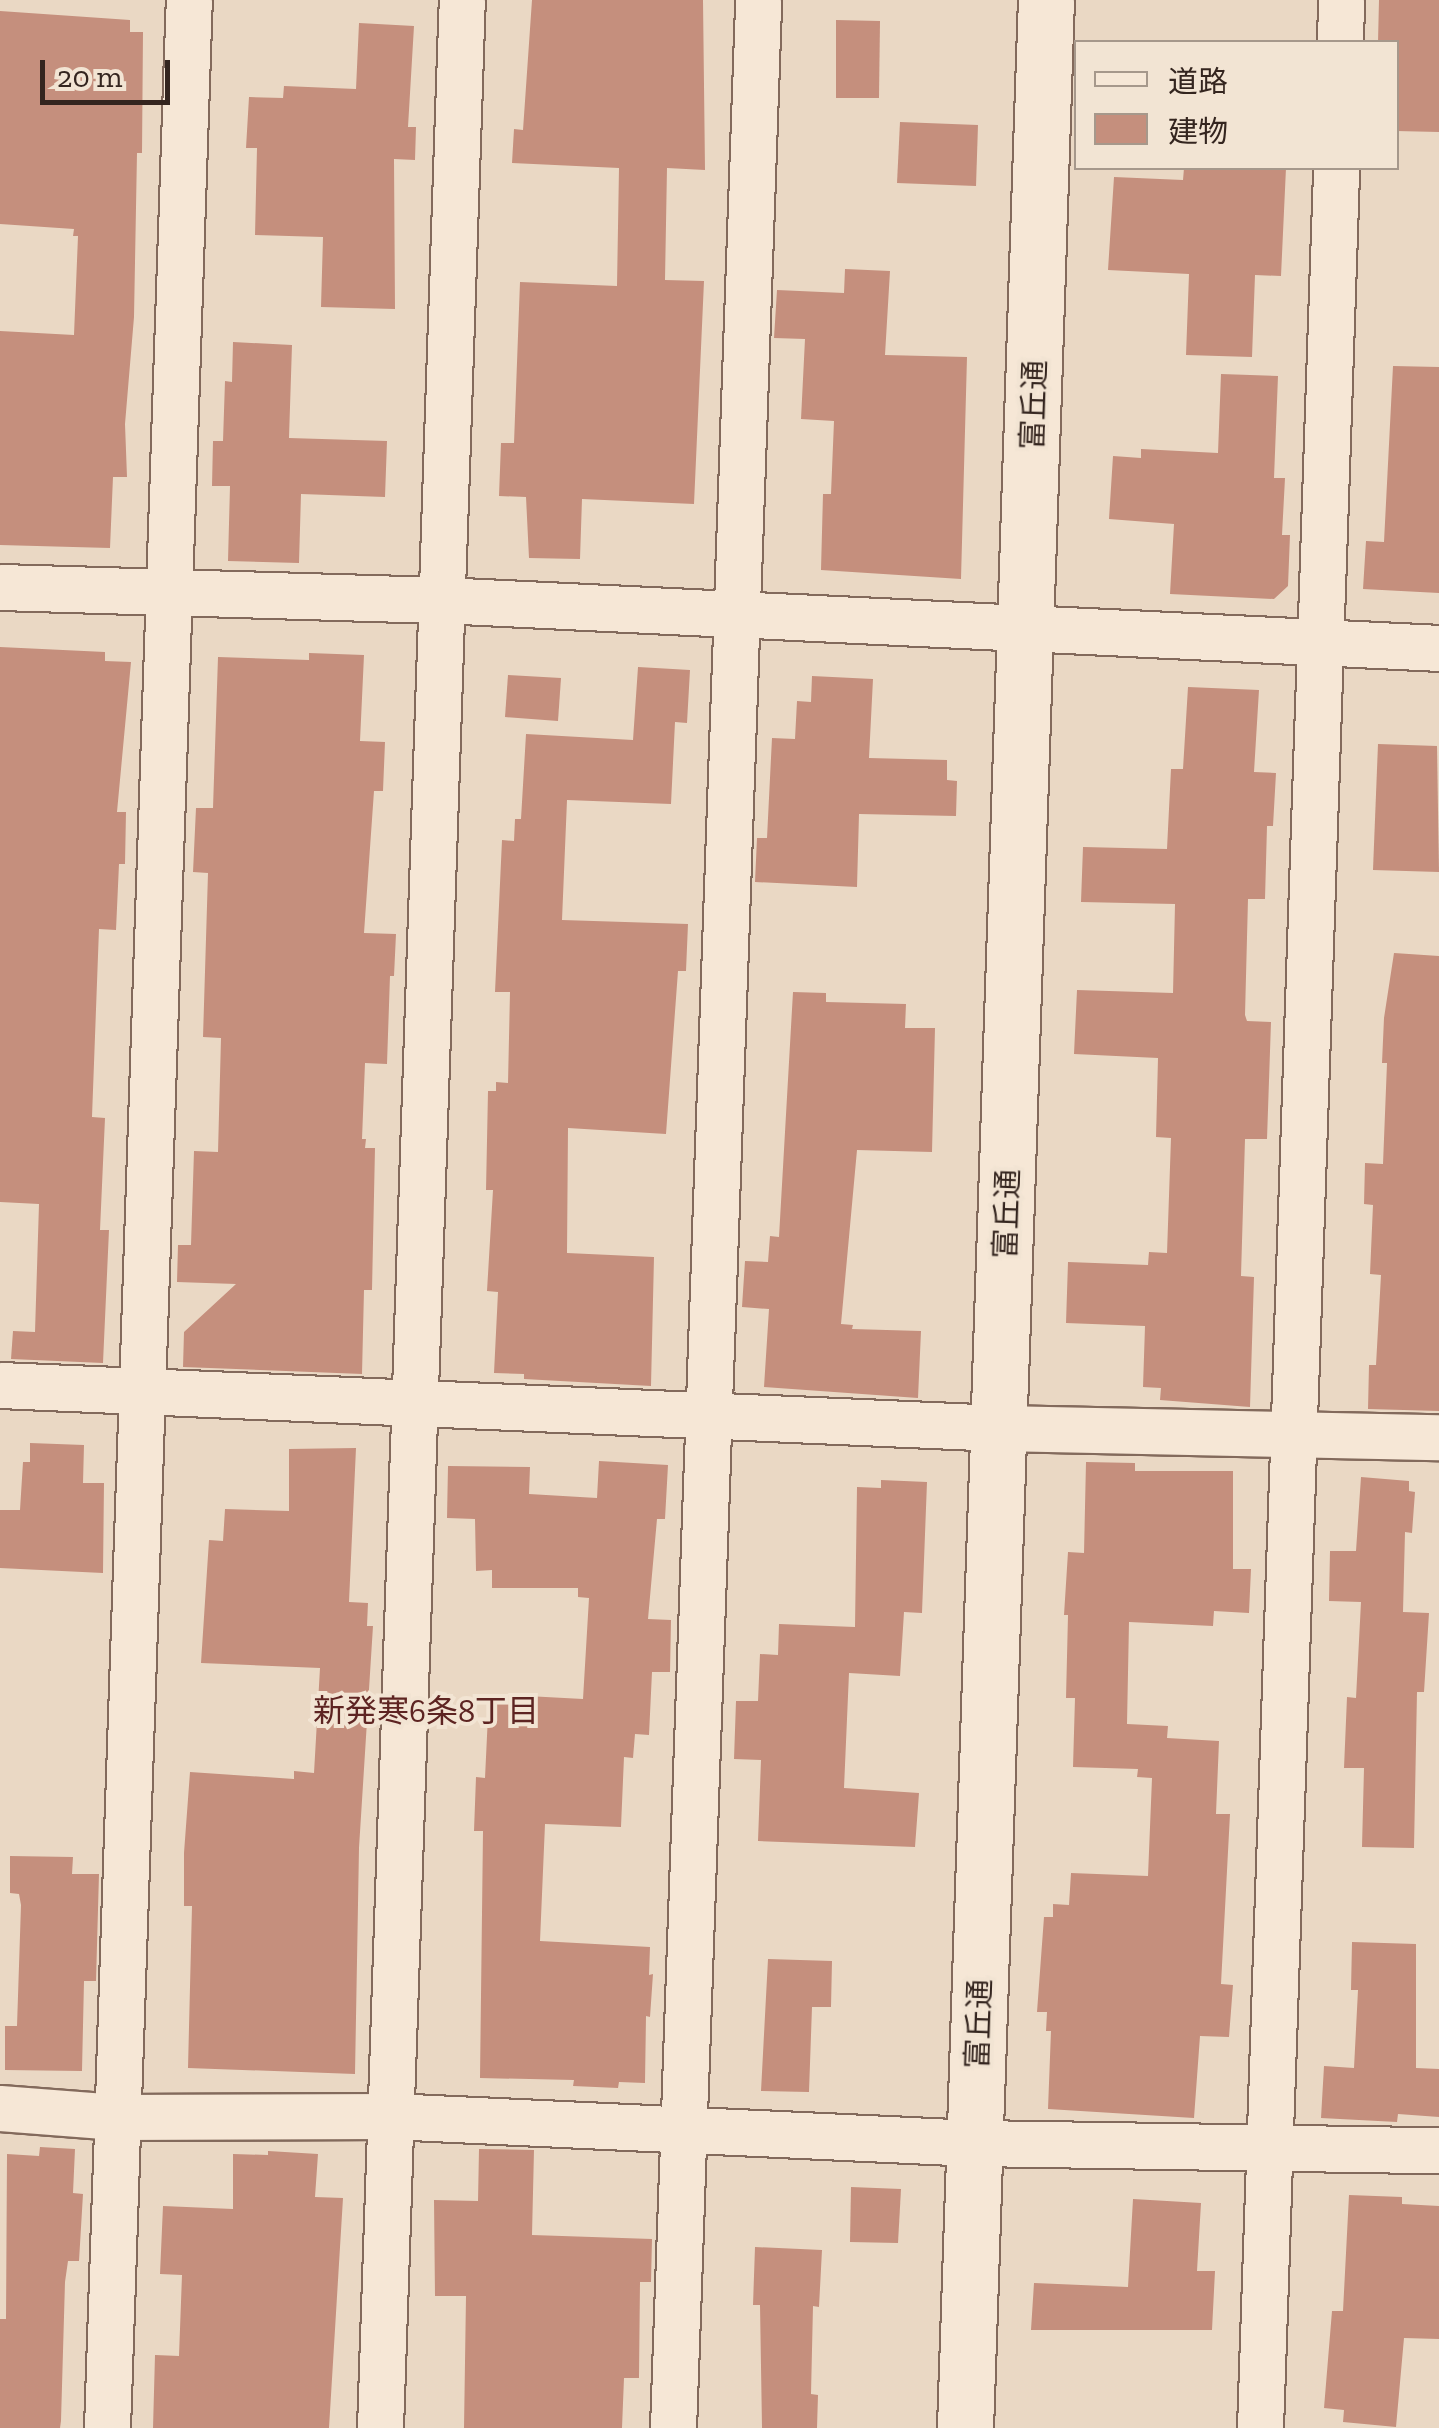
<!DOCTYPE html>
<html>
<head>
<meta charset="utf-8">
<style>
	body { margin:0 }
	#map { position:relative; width:1439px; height:2428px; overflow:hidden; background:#ead8c4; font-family:"Zilla Slab","Noto Sans JP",serif }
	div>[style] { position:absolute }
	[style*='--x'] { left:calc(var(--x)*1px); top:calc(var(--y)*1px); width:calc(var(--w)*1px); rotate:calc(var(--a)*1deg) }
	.building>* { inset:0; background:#c58f7d }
	.roads { filter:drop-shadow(2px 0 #836a5c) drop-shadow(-2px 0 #836a5c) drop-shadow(0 2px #836a5c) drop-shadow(0 -2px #836a5c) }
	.street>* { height:45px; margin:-22.5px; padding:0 22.5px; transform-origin:22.5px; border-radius:22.5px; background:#f6e7d6 }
	.secondary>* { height:55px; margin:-27.5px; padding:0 27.5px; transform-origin:27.5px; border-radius:27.5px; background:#f6e7d6 }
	span { translate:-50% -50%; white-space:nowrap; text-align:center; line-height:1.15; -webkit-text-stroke:8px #f2e4d3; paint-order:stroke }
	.street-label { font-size:30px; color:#34251f }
	.neighbourhood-label { font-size:32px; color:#5d2422 }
	.legend { position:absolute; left:1074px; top:40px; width:325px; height:130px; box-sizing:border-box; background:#f2e4d3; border:2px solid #a6988b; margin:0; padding:12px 18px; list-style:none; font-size:30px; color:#34251f }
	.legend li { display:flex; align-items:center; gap:20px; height:50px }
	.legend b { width:50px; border:2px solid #a6988b }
	.scale { position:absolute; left:40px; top:60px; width:130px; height:45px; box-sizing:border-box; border:5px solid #34251f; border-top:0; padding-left:12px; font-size:30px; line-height:35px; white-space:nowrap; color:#34251f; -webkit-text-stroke:8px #f2e4d3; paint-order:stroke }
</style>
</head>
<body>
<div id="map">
	<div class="building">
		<div style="clip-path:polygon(532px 0,703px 0,705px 170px,667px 168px,665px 280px,704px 281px,694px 504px,582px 499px,580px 559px,529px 558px,526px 497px,499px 496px,501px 443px,514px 443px,520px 282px,617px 286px,619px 168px,512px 163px,514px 129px,523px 130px)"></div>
		<div style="clip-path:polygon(1379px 0,1439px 0,1439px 132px,1396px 131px,1396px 42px,1378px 42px)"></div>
		<div style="clip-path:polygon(0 11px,130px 20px,130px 32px,143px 32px,142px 153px,137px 153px,134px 317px,125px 424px,127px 477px,113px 477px,110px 548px,0 545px,0 331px,74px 335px,78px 236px,73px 236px,74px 229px,0 224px)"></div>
		<div style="clip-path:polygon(836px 20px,880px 21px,879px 98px,836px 98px)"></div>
		<div style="clip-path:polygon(359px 23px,414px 26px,408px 127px,416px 127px,415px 160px,394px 159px,395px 309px,321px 307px,323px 237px,255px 235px,257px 148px,246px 148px,249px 97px,283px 98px,284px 86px,356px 89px)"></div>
		<div style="clip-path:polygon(900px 122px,978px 125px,976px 186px,897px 183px)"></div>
		<div style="clip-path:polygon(1184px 168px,1286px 168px,1281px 276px,1255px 275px,1252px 357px,1186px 355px,1189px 274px,1108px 270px,1114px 177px,1183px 180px)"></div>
		<div style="clip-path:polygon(845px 269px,890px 271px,885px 355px,967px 357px,961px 579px,821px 570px,823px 494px,831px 494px,834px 421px,801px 419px,805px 339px,774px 338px,777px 290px,844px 293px)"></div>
		<div style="clip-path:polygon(233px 342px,292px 345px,289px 438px,387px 441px,385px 497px,301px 494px,299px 563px,228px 561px,230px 486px,212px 486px,213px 441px,223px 441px,225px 381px,232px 382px)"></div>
		<div style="clip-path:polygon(1393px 366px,1439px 367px,1439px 593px,1363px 589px,1366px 541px,1384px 542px)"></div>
		<div style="clip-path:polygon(1221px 374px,1278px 376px,1274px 478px,1285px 478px,1282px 535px,1290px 535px,1288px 586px,1274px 599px,1170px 594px,1174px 524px,1109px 519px,1113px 456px,1141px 458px,1141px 449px,1218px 453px)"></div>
		<div style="clip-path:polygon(0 647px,105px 652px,105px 661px,131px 662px,117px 812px,126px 812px,125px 864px,119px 864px,116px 930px,99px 929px,92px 1117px,105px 1118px,100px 1230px,109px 1230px,103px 1363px,11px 1359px,13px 1331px,35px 1332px,39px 1204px,0 1202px)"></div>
		<div style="clip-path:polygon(309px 653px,364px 655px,360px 741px,385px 742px,383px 791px,374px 791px,364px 933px,396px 934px,394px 976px,390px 976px,387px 1064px,365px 1063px,362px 1139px,366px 1139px,365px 1148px,375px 1148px,372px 1290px,364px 1290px,362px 1374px,183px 1367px,184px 1332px,236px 1284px,177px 1282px,178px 1245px,191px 1245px,194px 1151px,218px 1152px,221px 1038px,203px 1037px,208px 873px,193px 872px,196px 808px,213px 808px,218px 657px,309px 660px)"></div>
		<div style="clip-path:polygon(638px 667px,690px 670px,687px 723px,675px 722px,671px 804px,567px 800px,562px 920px,688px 924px,686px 971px,678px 971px,666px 1134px,568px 1128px,567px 1253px,654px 1257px,651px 1386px,524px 1379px,524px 1374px,494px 1373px,498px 1292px,487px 1291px,493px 1190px,486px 1190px,488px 1091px,496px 1091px,496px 1082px,508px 1083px,510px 992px,495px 992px,502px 840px,514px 841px,515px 819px,521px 819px,526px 734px,633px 740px)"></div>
		<div style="clip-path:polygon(508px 675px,561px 678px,558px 721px,505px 717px)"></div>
		<div style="clip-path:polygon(812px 676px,873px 679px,869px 758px,947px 760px,947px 780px,957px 781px,956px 816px,859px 814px,857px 887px,755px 882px,757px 838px,767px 838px,772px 738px,795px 739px,797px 701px,811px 702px)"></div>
		<div style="clip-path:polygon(1188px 687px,1259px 690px,1254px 772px,1276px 773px,1273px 826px,1267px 826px,1265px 899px,1248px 899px,1245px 1015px,1247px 1021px,1271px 1022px,1267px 1139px,1245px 1139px,1241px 1276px,1254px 1277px,1250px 1407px,1160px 1400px,1161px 1388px,1143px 1387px,1145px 1326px,1066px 1323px,1068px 1262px,1148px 1265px,1149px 1252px,1167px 1253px,1171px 1138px,1156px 1137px,1158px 1058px,1074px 1054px,1077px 990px,1173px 993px,1175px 904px,1081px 902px,1083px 847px,1167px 849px,1171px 769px,1183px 769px)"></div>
		<div style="clip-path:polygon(1378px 744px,1437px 746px,1439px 872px,1373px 870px)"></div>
		<div style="clip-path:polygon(1394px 953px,1439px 956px,1439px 1411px,1368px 1409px,1369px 1365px,1376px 1365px,1381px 1275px,1370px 1274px,1373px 1205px,1364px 1204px,1365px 1163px,1383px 1164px,1387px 1063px,1382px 1063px,1384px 1018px)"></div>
		<div style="clip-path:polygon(793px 992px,826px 993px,826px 1002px,906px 1004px,905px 1028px,935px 1028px,932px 1152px,857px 1150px,841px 1324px,853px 1325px,852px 1329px,921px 1331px,918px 1398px,764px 1387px,769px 1309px,742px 1307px,745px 1261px,768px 1262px,770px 1236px,779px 1237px)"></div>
		<div style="clip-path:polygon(30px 1443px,84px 1445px,83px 1483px,104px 1483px,103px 1573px,0 1568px,0 1510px,20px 1510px,23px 1462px,30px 1462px)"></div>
		<div style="clip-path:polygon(356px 1448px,349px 1602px,368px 1603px,367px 1626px,373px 1626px,359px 1848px,355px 2074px,188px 2068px,192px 1906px,184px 1906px,184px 1853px,190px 1772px,294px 1779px,294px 1771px,314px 1773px,320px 1668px,201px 1663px,209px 1540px,223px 1541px,225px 1509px,289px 1511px,289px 1449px)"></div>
		<div style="clip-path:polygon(599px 1461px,668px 1465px,665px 1519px,657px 1519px,648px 1619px,671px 1620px,670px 1672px,652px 1672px,649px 1735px,635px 1734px,633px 1758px,624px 1757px,621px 1827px,545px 1824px,540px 1941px,650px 1947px,649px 1975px,653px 1974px,650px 2017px,646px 2016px,645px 2083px,619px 2082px,618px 2088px,573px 2086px,574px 2080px,480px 2078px,483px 1831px,474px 1831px,476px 1777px,485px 1778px,489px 1694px,583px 1699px,589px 1598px,578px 1597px,578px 1588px,492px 1588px,492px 1570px,476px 1571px,475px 1519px,447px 1518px,448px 1466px,530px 1467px,529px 1494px,597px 1498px)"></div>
		<div style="clip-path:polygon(1086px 1462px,1135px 1463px,1135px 1471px,1233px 1471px,1233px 1569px,1251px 1569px,1249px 1613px,1214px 1611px,1213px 1626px,1129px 1622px,1127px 1724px,1168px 1726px,1167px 1738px,1219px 1741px,1216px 1814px,1230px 1814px,1221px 1984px,1233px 1985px,1229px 2037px,1200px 2036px,1194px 2118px,1048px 2109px,1051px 2031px,1046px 2031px,1047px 2012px,1037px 2012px,1044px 1917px,1053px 1917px,1053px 1904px,1069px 1905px,1071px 1873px,1148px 1876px,1152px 1778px,1137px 1777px,1138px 1769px,1073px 1767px,1075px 1698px,1066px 1698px,1068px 1615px,1064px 1615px,1068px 1552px,1084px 1553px)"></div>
		<div style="clip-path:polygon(1361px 1477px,1409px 1481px,1409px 1491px,1415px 1492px,1412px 1533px,1405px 1532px,1403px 1612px,1429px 1613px,1424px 1692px,1417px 1692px,1414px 1848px,1362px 1847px,1364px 1768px,1344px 1768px,1347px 1697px,1356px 1698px,1361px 1602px,1329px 1601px,1330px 1551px,1356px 1551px)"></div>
		<div style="clip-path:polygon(881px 1480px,927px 1482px,922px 1613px,904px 1612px,900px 1676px,849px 1673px,844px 1788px,919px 1793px,915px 1847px,758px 1841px,761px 1760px,734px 1759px,736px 1701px,758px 1701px,760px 1654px,778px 1655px,779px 1624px,855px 1627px,857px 1487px,881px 1488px)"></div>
		<div style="clip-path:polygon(10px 1856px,73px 1857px,72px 1874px,99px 1874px,96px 1981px,84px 1981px,82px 2071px,5px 2070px,5px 2026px,17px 2026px,21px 1905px,19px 1894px,10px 1893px)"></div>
		<div style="clip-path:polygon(1352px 1942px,1416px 1944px,1416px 2068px,1439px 2069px,1439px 2117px,1398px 2114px,1397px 2122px,1321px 2118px,1324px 2066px,1354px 2068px,1358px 1990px,1351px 1990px)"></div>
		<div style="clip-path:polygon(768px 1959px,832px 1961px,831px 2007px,812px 2007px,809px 2092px,761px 2091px)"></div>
		<div style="clip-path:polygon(40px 2147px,75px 2149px,73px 2193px,83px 2194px,79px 2261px,68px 2261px,65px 2282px,61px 2421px,60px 2428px,0 2428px,0 2319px,6px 2319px,7px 2154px,39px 2156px)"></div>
		<div style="clip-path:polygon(479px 2149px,534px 2150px,532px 2235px,652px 2239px,651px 2282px,640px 2282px,639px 2378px,624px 2378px,622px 2428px,464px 2428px,466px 2296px,435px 2296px,434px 2200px,478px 2201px)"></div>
		<div style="clip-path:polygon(268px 2151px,318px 2154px,315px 2197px,343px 2198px,329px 2428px,153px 2428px,155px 2355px,179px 2356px,182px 2275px,160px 2274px,163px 2206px,233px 2209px,233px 2154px,268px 2155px)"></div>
		<div style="clip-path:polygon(851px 2187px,901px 2189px,898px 2243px,850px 2242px)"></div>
		<div style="clip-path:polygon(1349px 2195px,1402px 2197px,1402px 2204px,1439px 2206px,1439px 2339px,1404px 2338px,1396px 2427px,1343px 2422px,1344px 2410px,1324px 2408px,1332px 2311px,1343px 2311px)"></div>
		<div style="clip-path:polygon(1133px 2199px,1201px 2203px,1197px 2271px,1215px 2271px,1212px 2330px,1031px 2330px,1034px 2283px,1128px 2287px)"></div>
		<div style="clip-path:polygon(755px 2247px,822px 2250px,819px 2307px,813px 2306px,811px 2394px,818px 2395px,817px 2428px,762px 2428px,760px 2305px,753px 2305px)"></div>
	</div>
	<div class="roads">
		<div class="street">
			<div style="--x:1340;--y:42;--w:42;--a:-88.6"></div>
			<div style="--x:0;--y:587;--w:441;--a:1.7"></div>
			<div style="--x:441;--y:600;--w:999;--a:2.75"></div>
			<div style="--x:0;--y:1385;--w:1000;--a:2.46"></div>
			<div style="--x:999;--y:1428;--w:440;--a:1.2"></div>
			<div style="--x:0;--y:2108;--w:117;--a:4.4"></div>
			<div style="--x:117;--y:2117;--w:272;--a:-0.2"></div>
			<div style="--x:389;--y:2116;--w:587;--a:2.64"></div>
			<div style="--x:975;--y:2143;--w:464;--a:0.9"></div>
			<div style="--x:107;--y:2428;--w:2429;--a:-88.07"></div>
			<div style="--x:380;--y:2428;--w:2429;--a:-88.07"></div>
			<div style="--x:673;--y:2428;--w:2429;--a:-87.99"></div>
			<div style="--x:1260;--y:2428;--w:2261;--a:-88.07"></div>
		</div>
		<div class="secondary">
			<div style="--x:965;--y:2428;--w:2429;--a:-88.09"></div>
		</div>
	</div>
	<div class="street-label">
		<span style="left:1034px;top:405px;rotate:-88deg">富丘通</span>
		<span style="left:1007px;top:1214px;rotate:-88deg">富丘通</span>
		<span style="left:979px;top:2024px;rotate:-88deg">富丘通</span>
	</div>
	<div class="neighbourhood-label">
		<span style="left:426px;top:1711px">新発寒6条8丁目</span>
	</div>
	<ul class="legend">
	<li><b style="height:12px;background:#f6e7d6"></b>道路</li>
	<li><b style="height:28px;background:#c58f7d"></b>建物</li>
	</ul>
	<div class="scale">20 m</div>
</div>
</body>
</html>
